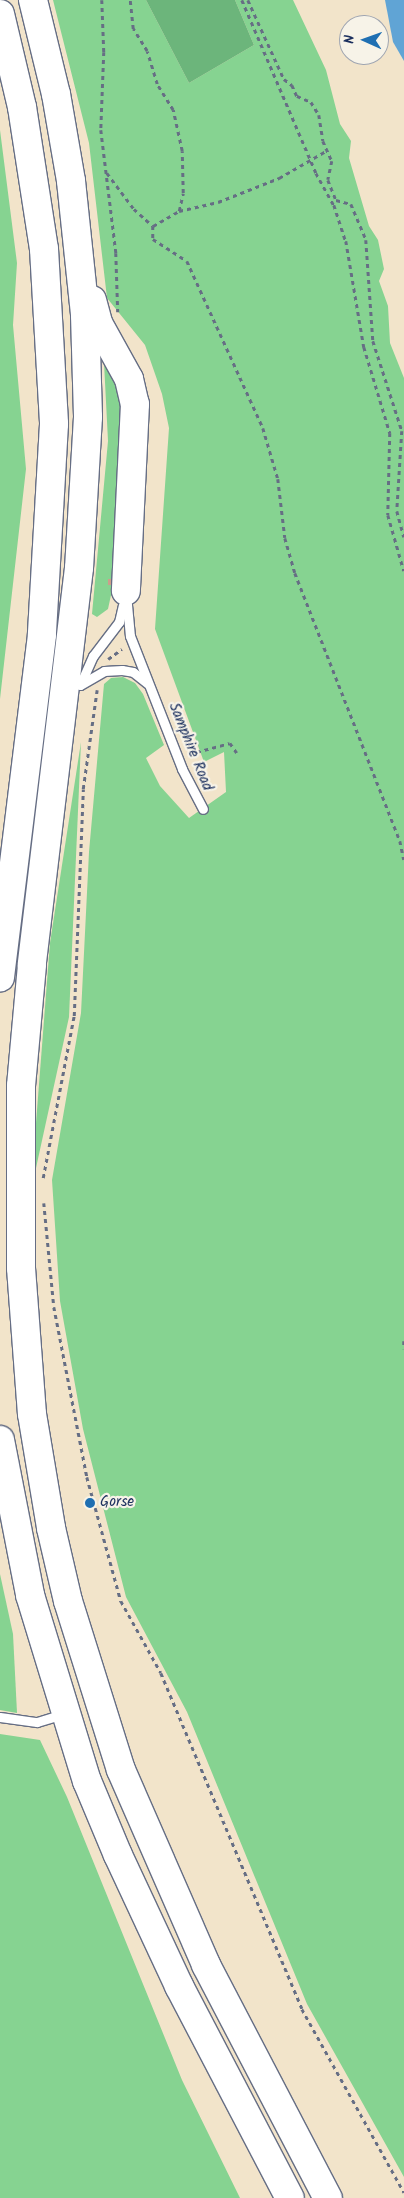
<!DOCTYPE html>
<html>
<head>
<meta charset="utf-8">
<style>
	body { margin:0 }
	#map { position:relative; width:404px; height:2198px; overflow:hidden; background:#f2e4ca; font-family:Kalam,sans-serif }
	div>[style] { position:absolute }
	[style*='--x'] { left:calc(var(--x)*1px); top:calc(var(--y)*1px); width:calc(var(--w)*1px); rotate:calc(var(--a)*1deg) }
	.green>* { inset:0; background:#86d391 }
	.forest>* { inset:0; background:#6cb57b }
	.water>* { inset:0; background:#60a4d5 }
	.building>* { inset:0; background:#cd9e8b }
	.path>* { height:2.5px; margin-top:-1.25px; transform-origin:0; background:repeating-linear-gradient(90deg,#666e84 0 4px,transparent 0 8px) }
	.roads { filter:drop-shadow(1px 0 #666e84) drop-shadow(-1px 0 #666e84) drop-shadow(0 1px #666e84) drop-shadow(0 -1px #666e84) }
	.lane>* { height:9px; margin:-4.5px; padding:0 4.5px; transform-origin:4.5px; border-radius:4.5px; background:#fff }
	.highway>* { height:28px; margin:-14px; padding:0 14px; transform-origin:14px; border-radius:14px; background:#fff }
	.dots>* { width:14px; height:14px; translate:-50% -50%; box-sizing:border-box; border:2px solid #f7f3e8; border-radius:50% }
	span { translate:-50% -50%; white-space:nowrap; text-align:center; line-height:1.15; -webkit-text-stroke:4.5px #f7f3e8; paint-order:stroke }
	.street-label { font-size:15px; color:#1b2f5e }
	.poi-label { font-size:15px; color:#1b2f5e }
	.left { translate:0 -50%; text-align:left }
	.north { position:absolute; left:339px; top:15px; width:50px; height:50px; box-sizing:border-box; background:#f7f3e8; border:1px solid #9fa5b1; border-radius:50%; rotate:272deg; font-size:14px; font-weight:700; line-height:20px; text-align:center; color:#1b2f5e }
	.north::after { content:''; display:block; margin:auto; width:18px; height:22px; background:#1f6fb2; clip-path:polygon(50% 0,100% 100%,50% 72%,0 100%) }
</style>
</head>
<body>
<div id="map">
	<div class="green">
		<div style="clip-path:polygon(53px 0,146px 0,189px 83px,254px 45px,235px 0,293px 0,326px 70px,340px 124px,351px 141px,349px 158px,369px 226px,378px 240px,384px 269px,379px 281px,388px 306px,390px 343px,404px 378px,404px 2177px,307px 2004px,187px 1712px,126px 1597px,83px 1429px,60px 1301px,52px 1180px,81px 1013px,89px 852px,104px 684px,111px 678px,123px 677px,135px 683px,143px 694px,164px 745px,146px 758px,160px 786px,189px 818px,226px 792px,224px 752px,204px 762px,155px 629px,169px 428px,162px 394px,145px 345px,107px 298px,89px 143px)"></div>
		<div style="clip-path:polygon(0 130px,17px 263px,13px 325px,26px 469px,0 699px)"></div>
		<div style="clip-path:polygon(103px 343px,125px 404px,116px 572px,108px 609px,97px 617px,92px 614px,108px 441px)"></div>
		<div style="clip-path:polygon(81px 742px,69px 1017px,36px 1168px,36px 1123px,50px 943px)"></div>
		<div style="clip-path:polygon(0 1574px,13px 1634px,17px 1713px,0 1710px)"></div>
		<div style="clip-path:polygon(0 1734px,40px 1740px,67px 1797px,182px 2080px,240px 2198px,0 2198px)"></div>
	</div>
	<div class="forest">
		<div style="clip-path:polygon(146px 0,235px 0,254px 45px,189px 83px)"></div>
	</div>
	<div class="water">
		<div style="clip-path:polygon(385px 0,404px 0,404px 61px,393px 42px)"></div>
	</div>
	<div class="building">
		<div style="clip-path:polygon(108px 579px,113px 579px,113px 585px,108px 585px)"></div>
	</div>
	<div class="path">
		<div style="--x:102;--y:0;--w:52;--a:87.8"></div>
		<div style="--x:104;--y:52;--w:78;--a:92.2"></div>
		<div style="--x:101;--y:130;--w:124;--a:83"></div>
		<div style="--x:116;--y:253;--w:59;--a:88.1"></div>
		<div style="--x:242;--y:0;--w:188;--a:66.8"></div>
		<div style="--x:316;--y:173;--w:37;--a:61"></div>
		<div style="--x:334;--y:205;--w:38;--a:72"></div>
		<div style="--x:346;--y:241;--w:108;--a:80.4"></div>
		<div style="--x:364;--y:347;--w:90;--a:73.2"></div>
		<div style="--x:390;--y:433;--w:82;--a:91.4"></div>
		<div style="--x:388;--y:515;--w:58;--a:74.1"></div>
		<div style="--x:248;--y:0;--w:87;--a:65.5"></div>
		<div style="--x:284;--y:79;--w:10;--a:37"></div>
		<div style="--x:292;--y:85;--w:12;--a:66"></div>
		<div style="--x:297;--y:96;--w:15;--a:23"></div>
		<div style="--x:311;--y:102;--w:15;--a:58"></div>
		<div style="--x:319;--y:115;--w:26;--a:81"></div>
		<div style="--x:323;--y:141;--w:22;--a:66"></div>
		<div style="--x:332;--y:161;--w:19;--a:102"></div>
		<div style="--x:328;--y:180;--w:22;--a:68"></div>
		<div style="--x:336;--y:200;--w:16;--a:15"></div>
		<div style="--x:351;--y:204;--w:39;--a:67"></div>
		<div style="--x:366;--y:240;--w:101;--a:86"></div>
		<div style="--x:373;--y:341;--w:95;--a:72.1"></div>
		<div style="--x:402;--y:431;--w:80;--a:93.6"></div>
		<div style="--x:397;--y:511;--w:27;--a:75"></div>
		<div style="--x:107;--y:173;--w:45;--a:53.1"></div>
		<div style="--x:134;--y:209;--w:25;--a:42"></div>
		<div style="--x:153;--y:226;--w:30;--a:-30"></div>
		<div style="--x:179;--y:211;--w:18;--a:-77"></div>
		<div style="--x:183;--y:193;--w:42;--a:-91.4"></div>
		<div style="--x:182;--y:151;--w:42;--a:-102.4"></div>
		<div style="--x:173;--y:110;--w:31;--a:-122"></div>
		<div style="--x:157;--y:84;--w:34;--a:-107"></div>
		<div style="--x:147;--y:51;--w:26;--a:-122"></div>
		<div style="--x:133;--y:29;--w:29;--a:-96"></div>
		<div style="--x:179;--y:211;--w:40;--a:-13"></div>
		<div style="--x:218;--y:202;--w:66;--a:-21.5"></div>
		<div style="--x:279;--y:178;--w:54;--a:-29.9"></div>
		<div style="--x:153;--y:226;--w:13;--a:90"></div>
		<div style="--x:153;--y:239;--w:40;--a:32.9"></div>
		<div style="--x:187;--y:261;--w:183;--a:65.5"></div>
		<div style="--x:263;--y:428;--w:53;--a:73.6"></div>
		<div style="--x:278;--y:479;--w:59;--a:83.2"></div>
		<div style="--x:285;--y:538;--w:36;--a:74"></div>
		<div style="--x:295;--y:573;--w:288;--a:68.6"></div>
		<div style="--x:400;--y:841;--w:19;--a:78"></div>
		<div style="--x:108;--y:659;--w:17;--a:-36"></div>
		<div style="--x:189;--y:754;--w:42;--a:-15"></div>
		<div style="--x:230;--y:743;--w:12;--a:55"></div>
		<div style="--x:43;--y:1178;--w:165;--a:-79.2"></div>
		<div style="--x:74;--y:1016;--w:227;--a:-87.7"></div>
		<div style="--x:83;--y:789;--w:100;--a:-82"></div>
		<div style="--x:44;--y:1203;--w:104;--a:84.5"></div>
		<div style="--x:54;--y:1307;--w:173;--a:79"></div>
		<div style="--x:87;--y:1477;--w:129;--a:74.7"></div>
		<div style="--x:121;--y:1601;--w:82;--a:60.9"></div>
		<div style="--x:161;--y:1673;--w:364;--a:67.2"></div>
		<div style="--x:302;--y:2009;--w:210;--a:60.9"></div>
		<div style="--x:404;--y:1341;--w:8;--a:90"></div>
	</div>
	<div class="roads">
		<div class="lane">
			<div style="--x:126;--y:594;--w:42;--a:84.6"></div>
			<div style="--x:130;--y:636;--w:143;--a:68.6"></div>
			<div style="--x:182;--y:769;--w:45;--a:62.3"></div>
			<div style="--x:80;--y:685;--w:32;--a:-66"></div>
			<div style="--x:93;--y:656;--w:43;--a:-52.6"></div>
			<div style="--x:119;--y:622;--w:17;--a:-77"></div>
			<div style="--x:80;--y:685;--w:28;--a:-30"></div>
			<div style="--x:104;--y:671;--w:18;--a:-3"></div>
			<div style="--x:122;--y:670;--w:11;--a:10"></div>
			<div style="--x:133;--y:672;--w:18;--a:38"></div>
			<div style="--x:0;--y:1717;--w:37;--a:8"></div>
			<div style="--x:37;--y:1722;--w:27;--a:-17"></div>
		</div>
		<div class="highway">
			<div style="--x:33;--y:0;--w:97;--a:76.3"></div>
			<div style="--x:56;--y:94;--w:88;--a:80.2"></div>
			<div style="--x:71;--y:181;--w:135;--a:84"></div>
			<div style="--x:85;--y:315;--w:102;--a:88.3"></div>
			<div style="--x:88;--y:417;--w:151;--a:93.4"></div>
			<div style="--x:79;--y:568;--w:400;--a:96.8"></div>
			<div style="--x:32;--y:965;--w:121;--a:95.2"></div>
			<div style="--x:21;--y:1086;--w:182;--a:90"></div>
			<div style="--x:21;--y:1268;--w:146;--a:85.7"></div>
			<div style="--x:32;--y:1414;--w:116;--a:80.5"></div>
			<div style="--x:51;--y:1528;--w:75;--a:76.9"></div>
			<div style="--x:68;--y:1601;--w:177;--a:72.6"></div>
			<div style="--x:121;--y:1770;--w:213;--a:66.4"></div>
			<div style="--x:206;--y:1965;--w:263;--a:62.4"></div>
			<div style="--x:0;--y:14;--w:96;--a:76.7"></div>
			<div style="--x:22;--y:107;--w:144;--a:81.2"></div>
			<div style="--x:44;--y:249;--w:175;--a:86.7"></div>
			<div style="--x:54;--y:424;--w:211;--a:93.3"></div>
			<div style="--x:42;--y:635;--w:345;--a:97"></div>
			<div style="--x:92;--y:300;--w:24;--a:75"></div>
			<div style="--x:98;--y:323;--w:64;--a:61"></div>
			<div style="--x:129;--y:379;--w:26;--a:77"></div>
			<div style="--x:135;--y:404;--w:187;--a:92.8"></div>
			<div style="--x:0;--y:1440;--w:158;--a:79"></div>
			<div style="--x:30;--y:1595;--w:195;--a:73"></div>
			<div style="--x:87;--y:1781;--w:80;--a:67.3"></div>
			<div style="--x:118;--y:1855;--w:145;--a:65"></div>
			<div style="--x:179;--y:1986;--w:239;--a:62.4"></div>
		</div>
	</div>
	<div class="dots">
		<div style="left:90px;top:1503px;background:#1f6fb2"></div>
	</div>
	<div class="street-label">
		<span style="left:190px;top:747px;rotate:68deg">Samphire Road</span>
	</div>
	<div class="poi-label">
		<span class="left" style="left:100px;top:1503px">Gorse</span>
	</div>
	<div class="north">N</div>
</div>
</body>
</html>
